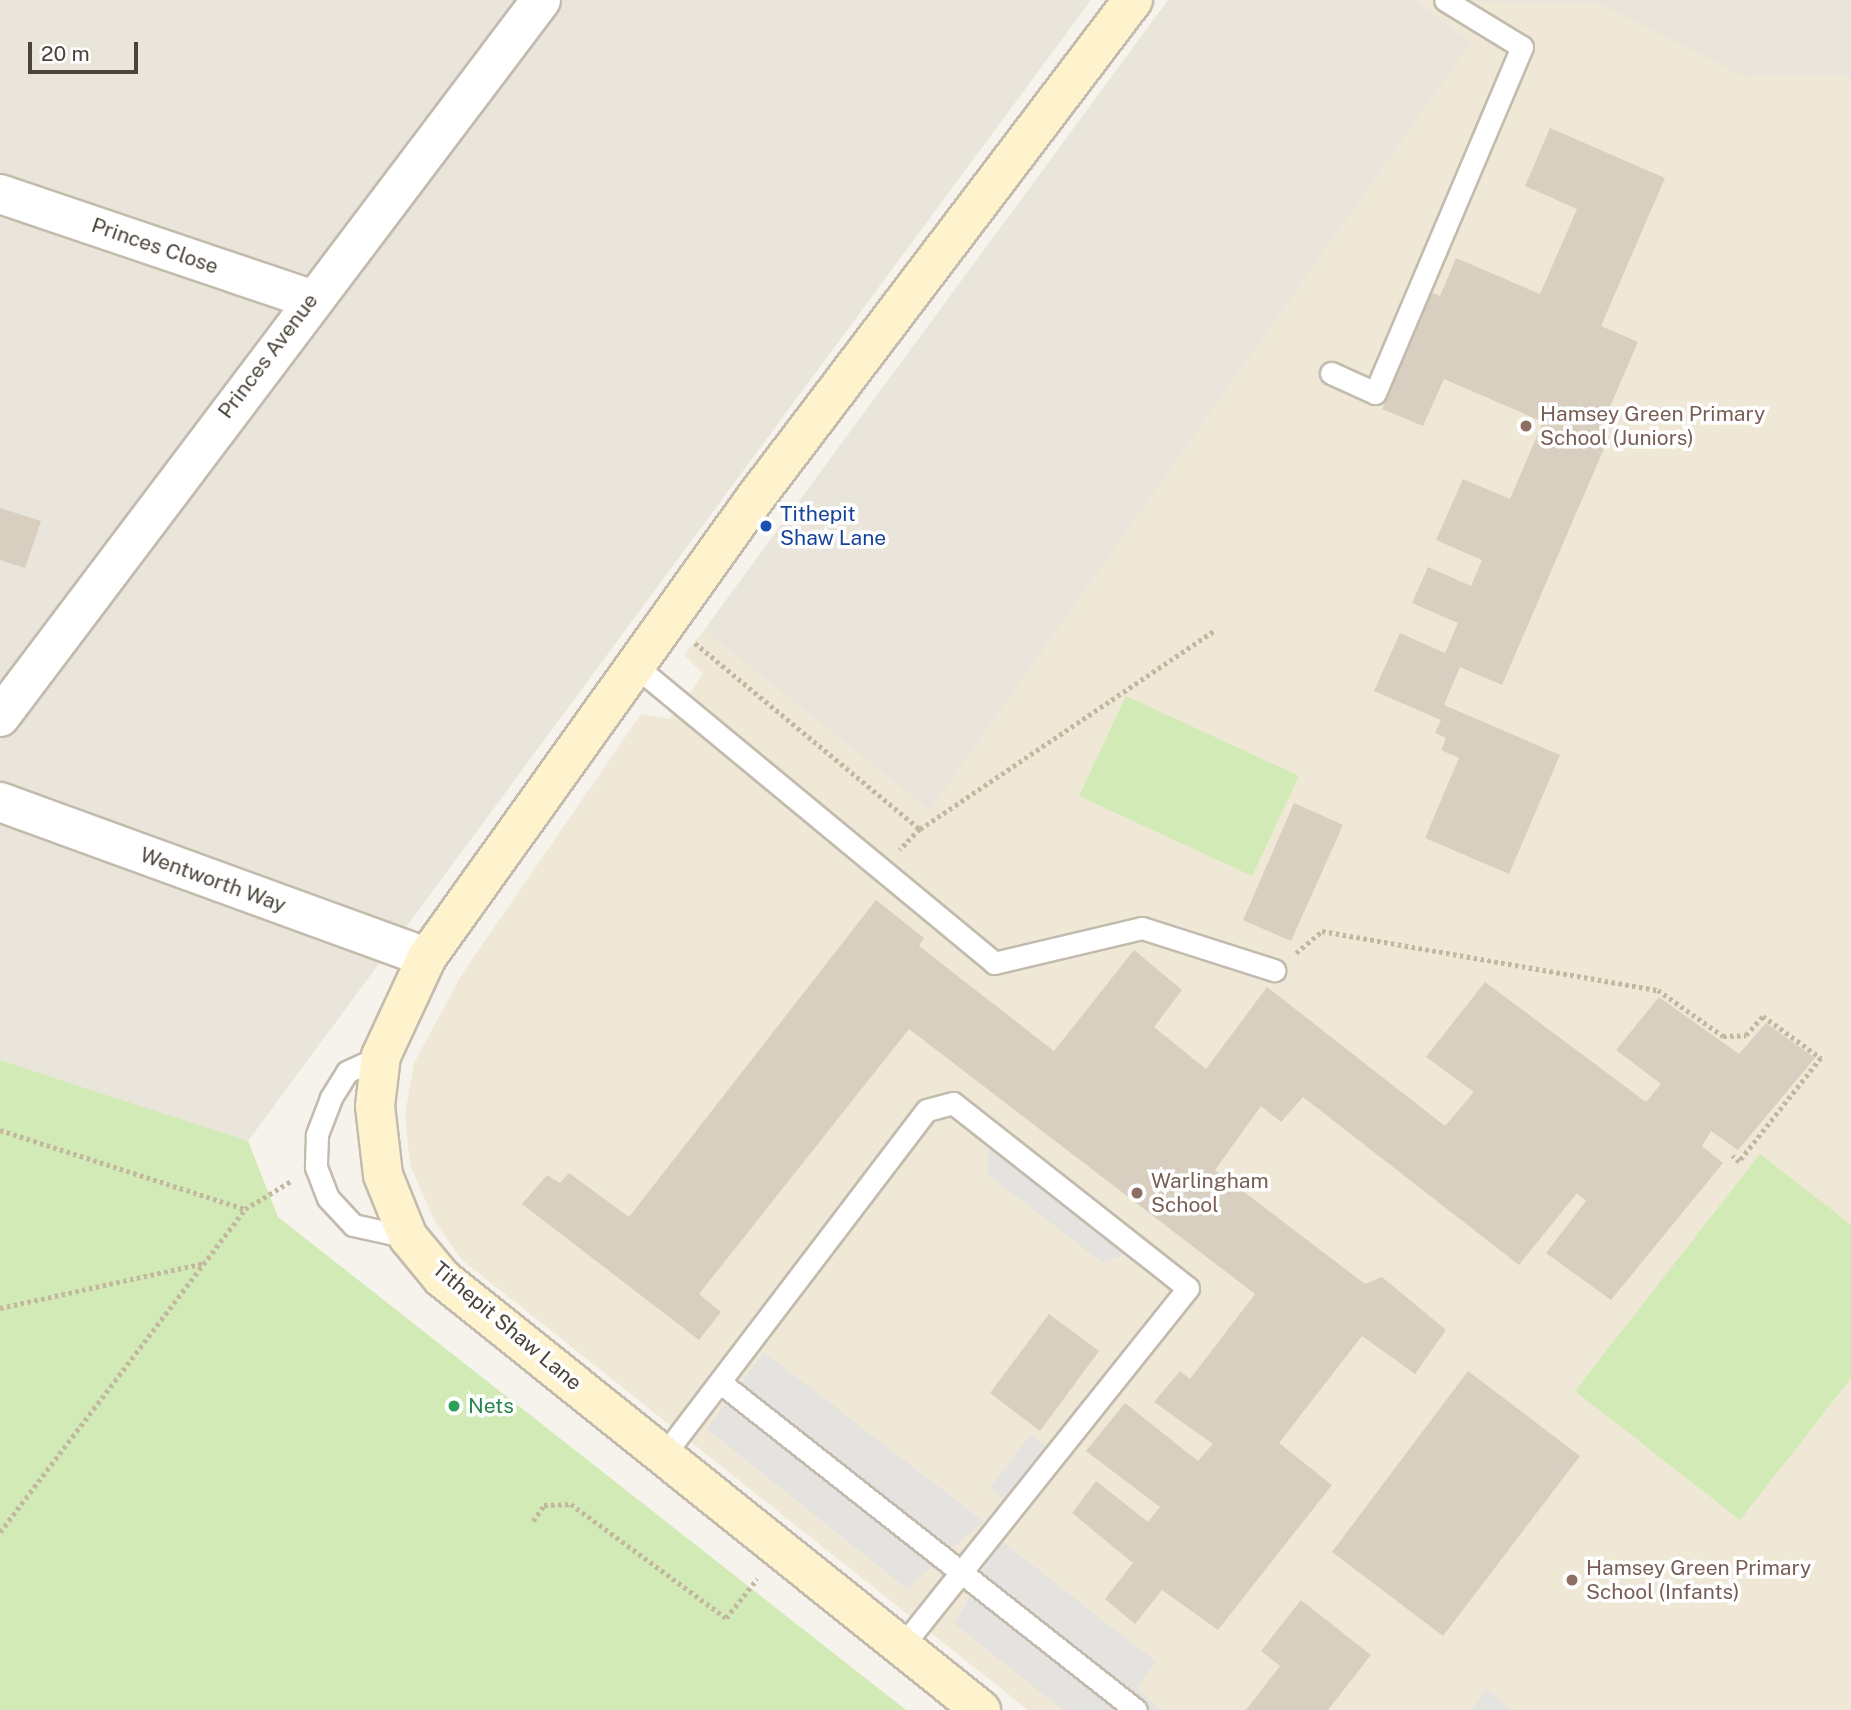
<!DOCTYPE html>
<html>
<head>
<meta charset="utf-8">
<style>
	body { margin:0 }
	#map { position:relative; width:1851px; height:1710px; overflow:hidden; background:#f6f3ec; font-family:"Public Sans",sans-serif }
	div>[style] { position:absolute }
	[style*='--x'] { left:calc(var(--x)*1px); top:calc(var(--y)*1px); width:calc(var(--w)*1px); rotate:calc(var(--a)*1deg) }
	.residential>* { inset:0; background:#eae5da }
	.education>* { inset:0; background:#efe8d6 }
	.green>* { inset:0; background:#d2eab5 }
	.parking>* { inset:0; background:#e5e3e0 }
	.building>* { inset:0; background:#d8cfc1 }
	.path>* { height:4.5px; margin-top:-2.25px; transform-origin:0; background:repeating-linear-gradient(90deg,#c4b79f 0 3.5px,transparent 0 7px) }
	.roads { filter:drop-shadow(2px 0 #c2bbae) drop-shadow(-2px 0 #c2bbae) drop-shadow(0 2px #c2bbae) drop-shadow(0 -2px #c2bbae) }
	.lane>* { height:21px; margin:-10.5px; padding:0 10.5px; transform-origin:10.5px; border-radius:10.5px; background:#fff }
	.street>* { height:38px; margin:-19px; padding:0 19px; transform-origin:19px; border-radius:19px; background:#fff }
	.secondary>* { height:38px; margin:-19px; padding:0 19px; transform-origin:19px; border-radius:19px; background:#fff3cd }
	.dots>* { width:19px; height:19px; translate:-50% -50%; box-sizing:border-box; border:4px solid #fff; border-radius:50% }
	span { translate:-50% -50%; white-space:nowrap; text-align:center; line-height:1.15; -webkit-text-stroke:7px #fff; paint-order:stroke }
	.street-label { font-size:21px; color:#4b4439 }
	.education-label { font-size:21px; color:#785e54 }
	.left { translate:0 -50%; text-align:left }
	.transit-label { font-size:21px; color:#164399 }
	.leisure-label { font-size:21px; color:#27864d }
	.scale { position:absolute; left:28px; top:42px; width:110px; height:32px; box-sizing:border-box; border:4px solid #4b4439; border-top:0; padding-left:9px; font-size:21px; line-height:24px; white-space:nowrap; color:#4b4439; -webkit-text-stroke:5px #fff; paint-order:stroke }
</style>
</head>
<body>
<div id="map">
	<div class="residential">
		<div style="clip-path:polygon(0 0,1091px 0,248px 1141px,0 1060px)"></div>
		<div style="clip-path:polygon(1168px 0,1416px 0,1472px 42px,930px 811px,704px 630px)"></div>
		<div style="clip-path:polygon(1465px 0,1851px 0,1851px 76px,1743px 77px,1599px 4px,1472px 5px)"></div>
	</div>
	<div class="education">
		<div style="clip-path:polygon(1416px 0,1599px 4px,1743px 77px,1851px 76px,1851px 1710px,1028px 1710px,462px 1260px,435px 1222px,410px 1165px,405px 1115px,414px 1063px,462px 974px,641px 714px,670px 719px,681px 705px,703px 674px,684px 655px,704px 630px,930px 811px,1472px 42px)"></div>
	</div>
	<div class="green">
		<div style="clip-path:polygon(1126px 696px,1299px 776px,1252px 876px,1079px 796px)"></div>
		<div style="clip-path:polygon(0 1060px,248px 1141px,278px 1217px,906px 1710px,0 1710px)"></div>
		<div style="clip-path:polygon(1760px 1154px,1851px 1225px,1851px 1378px,1740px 1520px,1575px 1391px)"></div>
	</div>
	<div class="parking">
		<div style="clip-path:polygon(989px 1142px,1131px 1252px,1103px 1263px,987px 1174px)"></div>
		<div style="clip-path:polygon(764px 1352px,983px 1521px,907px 1589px,707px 1429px)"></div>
		<div style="clip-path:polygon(1031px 1434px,1050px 1450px,1007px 1503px,990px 1488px)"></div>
		<div style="clip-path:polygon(999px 1539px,1156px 1662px,1137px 1687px,1160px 1710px,1063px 1710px,955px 1624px)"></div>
		<div style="clip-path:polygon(1487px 1689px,1511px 1710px,1471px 1710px)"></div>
	</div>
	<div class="building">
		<div style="clip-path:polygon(1550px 128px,1665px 178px,1601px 326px,1638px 342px,1599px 432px,1609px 437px,1502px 685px,1460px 667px,1444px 705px,1560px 755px,1509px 874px,1425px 838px,1459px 758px,1441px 750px,1446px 738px,1435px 733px,1441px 720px,1374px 691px,1400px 633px,1445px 653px,1458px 623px,1412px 603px,1428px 567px,1471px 586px,1482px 560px,1436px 540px,1463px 479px,1510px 499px,1543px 422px,1444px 379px,1423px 426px,1382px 409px,1432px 293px,1440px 296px,1456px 258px,1540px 294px,1577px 209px,1525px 186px)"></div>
		<div style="clip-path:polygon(0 508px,41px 521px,25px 568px,0 560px)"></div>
		<div style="clip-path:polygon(1294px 803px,1343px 825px,1291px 941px,1243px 920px)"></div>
		<div style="clip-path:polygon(876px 900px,924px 938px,919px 946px,1054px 1051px,1134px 950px,1182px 990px,1154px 1027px,1206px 1069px,1267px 987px,1445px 1126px,1474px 1092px,1426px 1057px,1485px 982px,1646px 1102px,1661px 1084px,1616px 1050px,1659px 997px,1739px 1054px,1766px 1023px,1815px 1058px,1738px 1150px,1711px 1131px,1702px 1146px,1723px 1163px,1611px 1300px,1546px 1253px,1586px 1201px,1577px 1193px,1519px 1265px,1303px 1097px,1281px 1122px,1261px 1106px,1215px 1170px,1365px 1284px,1382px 1277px,1446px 1330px,1415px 1374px,1362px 1336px,1279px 1443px,1332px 1485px,1218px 1630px,1162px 1590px,1135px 1624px,1105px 1599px,1133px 1563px,1072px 1513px,1096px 1481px,1148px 1522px,1160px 1507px,1086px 1451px,1125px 1403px,1198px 1461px,1213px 1444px,1154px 1402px,1180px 1371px,1190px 1379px,1255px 1294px,909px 1029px,699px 1294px,721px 1312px,699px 1340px,522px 1204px,547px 1175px,560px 1183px,569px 1173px,629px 1217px)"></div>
		<div style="clip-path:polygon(1049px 1314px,1099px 1351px,1040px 1431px,990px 1393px)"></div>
		<div style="clip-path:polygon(1468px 1371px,1580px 1456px,1443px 1636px,1332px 1552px)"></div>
		<div style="clip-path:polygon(1301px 1600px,1371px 1655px,1328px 1710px,1246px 1710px,1280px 1666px,1261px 1651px)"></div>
	</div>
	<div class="path">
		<div style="--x:695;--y:643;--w:292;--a:39.6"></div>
		<div style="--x:920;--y:829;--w:29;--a:134"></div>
		<div style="--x:920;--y:829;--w:357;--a:-34"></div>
		<div style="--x:1296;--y:953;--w:34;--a:-40"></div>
		<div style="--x:1322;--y:931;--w:341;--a:10"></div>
		<div style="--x:1658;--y:990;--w:80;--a:35.3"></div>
		<div style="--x:1723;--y:1036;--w:23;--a:-2"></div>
		<div style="--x:1746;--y:1035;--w:25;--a:-48"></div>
		<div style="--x:1763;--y:1016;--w:72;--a:35.9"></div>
		<div style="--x:1821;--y:1058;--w:132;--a:128.3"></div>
		<div style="--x:1739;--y:1162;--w:9;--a:-139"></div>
		<div style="--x:0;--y:1130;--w:257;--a:17.9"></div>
		<div style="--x:0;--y:1308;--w:209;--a:-12.4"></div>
		<div style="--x:533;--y:1521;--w:19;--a:-55"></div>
		<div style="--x:544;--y:1505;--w:27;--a:-2"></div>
		<div style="--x:571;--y:1504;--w:192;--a:36.3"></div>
		<div style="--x:726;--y:1618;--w:50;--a:-51.5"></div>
		<div style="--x:0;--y:1532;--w:405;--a:-52.8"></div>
		<div style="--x:245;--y:1209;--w:54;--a:-31.3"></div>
	</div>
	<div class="roads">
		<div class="lane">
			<div style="--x:1331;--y:373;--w:48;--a:24.4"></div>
			<div style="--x:1375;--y:393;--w:376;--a:-67"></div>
			<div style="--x:1522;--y:47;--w:90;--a:-148.6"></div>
			<div style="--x:638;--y:668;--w:462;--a:39.6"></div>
			<div style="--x:994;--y:963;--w:152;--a:-13.3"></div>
			<div style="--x:1142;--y:928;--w:139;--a:17.7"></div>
			<div style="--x:381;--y:1056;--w:38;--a:155"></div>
			<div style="--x:347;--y:1072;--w:31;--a:122"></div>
			<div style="--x:331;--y:1098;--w:40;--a:111"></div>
			<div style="--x:317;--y:1135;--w:32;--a:92"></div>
			<div style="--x:316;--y:1167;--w:33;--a:69"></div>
			<div style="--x:328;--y:1198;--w:37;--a:47"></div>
			<div style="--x:353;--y:1225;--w:56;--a:12.3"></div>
			<div style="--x:721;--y:1383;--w:528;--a:38.24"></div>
			<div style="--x:663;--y:1456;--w:435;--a:-52.7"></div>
			<div style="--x:927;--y:1110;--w:27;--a:-15"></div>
			<div style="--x:953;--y:1103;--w:299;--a:38.2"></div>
			<div style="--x:1188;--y:1288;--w:460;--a:128.6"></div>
		</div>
		<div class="street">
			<div style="--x:0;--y:194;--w:327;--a:18.7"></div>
			<div style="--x:0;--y:717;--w:898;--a:-52.96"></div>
			<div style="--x:0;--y:802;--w:454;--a:20"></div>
		</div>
		<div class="secondary">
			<div style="--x:981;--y:1710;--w:691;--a:-141.29"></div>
			<div style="--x:442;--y:1278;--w:53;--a:-129.7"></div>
			<div style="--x:408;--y:1237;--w:67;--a:-112"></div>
			<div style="--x:383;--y:1175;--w:69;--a:-96.6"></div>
			<div style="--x:375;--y:1106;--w:50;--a:-83.2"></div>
			<div style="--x:381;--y:1056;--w:109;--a:-65.1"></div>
			<div style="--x:427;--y:957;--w:566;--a:-54.43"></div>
			<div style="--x:756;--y:497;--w:624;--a:-52.82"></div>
		</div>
	</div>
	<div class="dots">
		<div style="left:1526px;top:426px;background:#8d6e63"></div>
		<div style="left:766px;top:526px;background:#1a4fb4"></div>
		<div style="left:1137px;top:1193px;background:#8d6e63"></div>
		<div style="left:454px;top:1406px;background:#2e9e5b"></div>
		<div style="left:1572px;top:1580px;background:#8d6e63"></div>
	</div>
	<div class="street-label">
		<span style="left:155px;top:246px;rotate:19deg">Princes Close</span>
		<span style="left:268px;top:356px;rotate:-53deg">Princes Avenue</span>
		<span style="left:213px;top:880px;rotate:20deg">Wentworth Way</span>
		<span style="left:507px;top:1326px;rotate:40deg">Tithepit Shaw Lane</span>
	</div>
	<div class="education-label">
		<span class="left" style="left:1540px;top:426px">Hamsey Green Primary<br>School (Juniors)</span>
		<span class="left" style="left:1151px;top:1193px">Warlingham<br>School</span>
		<span class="left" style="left:1586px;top:1580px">Hamsey Green Primary<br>School (Infants)</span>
	</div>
	<div class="transit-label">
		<span class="left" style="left:780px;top:526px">Tithepit<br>Shaw Lane</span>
	</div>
	<div class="leisure-label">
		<span class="left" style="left:468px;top:1406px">Nets</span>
	</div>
	<div class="scale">20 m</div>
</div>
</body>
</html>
